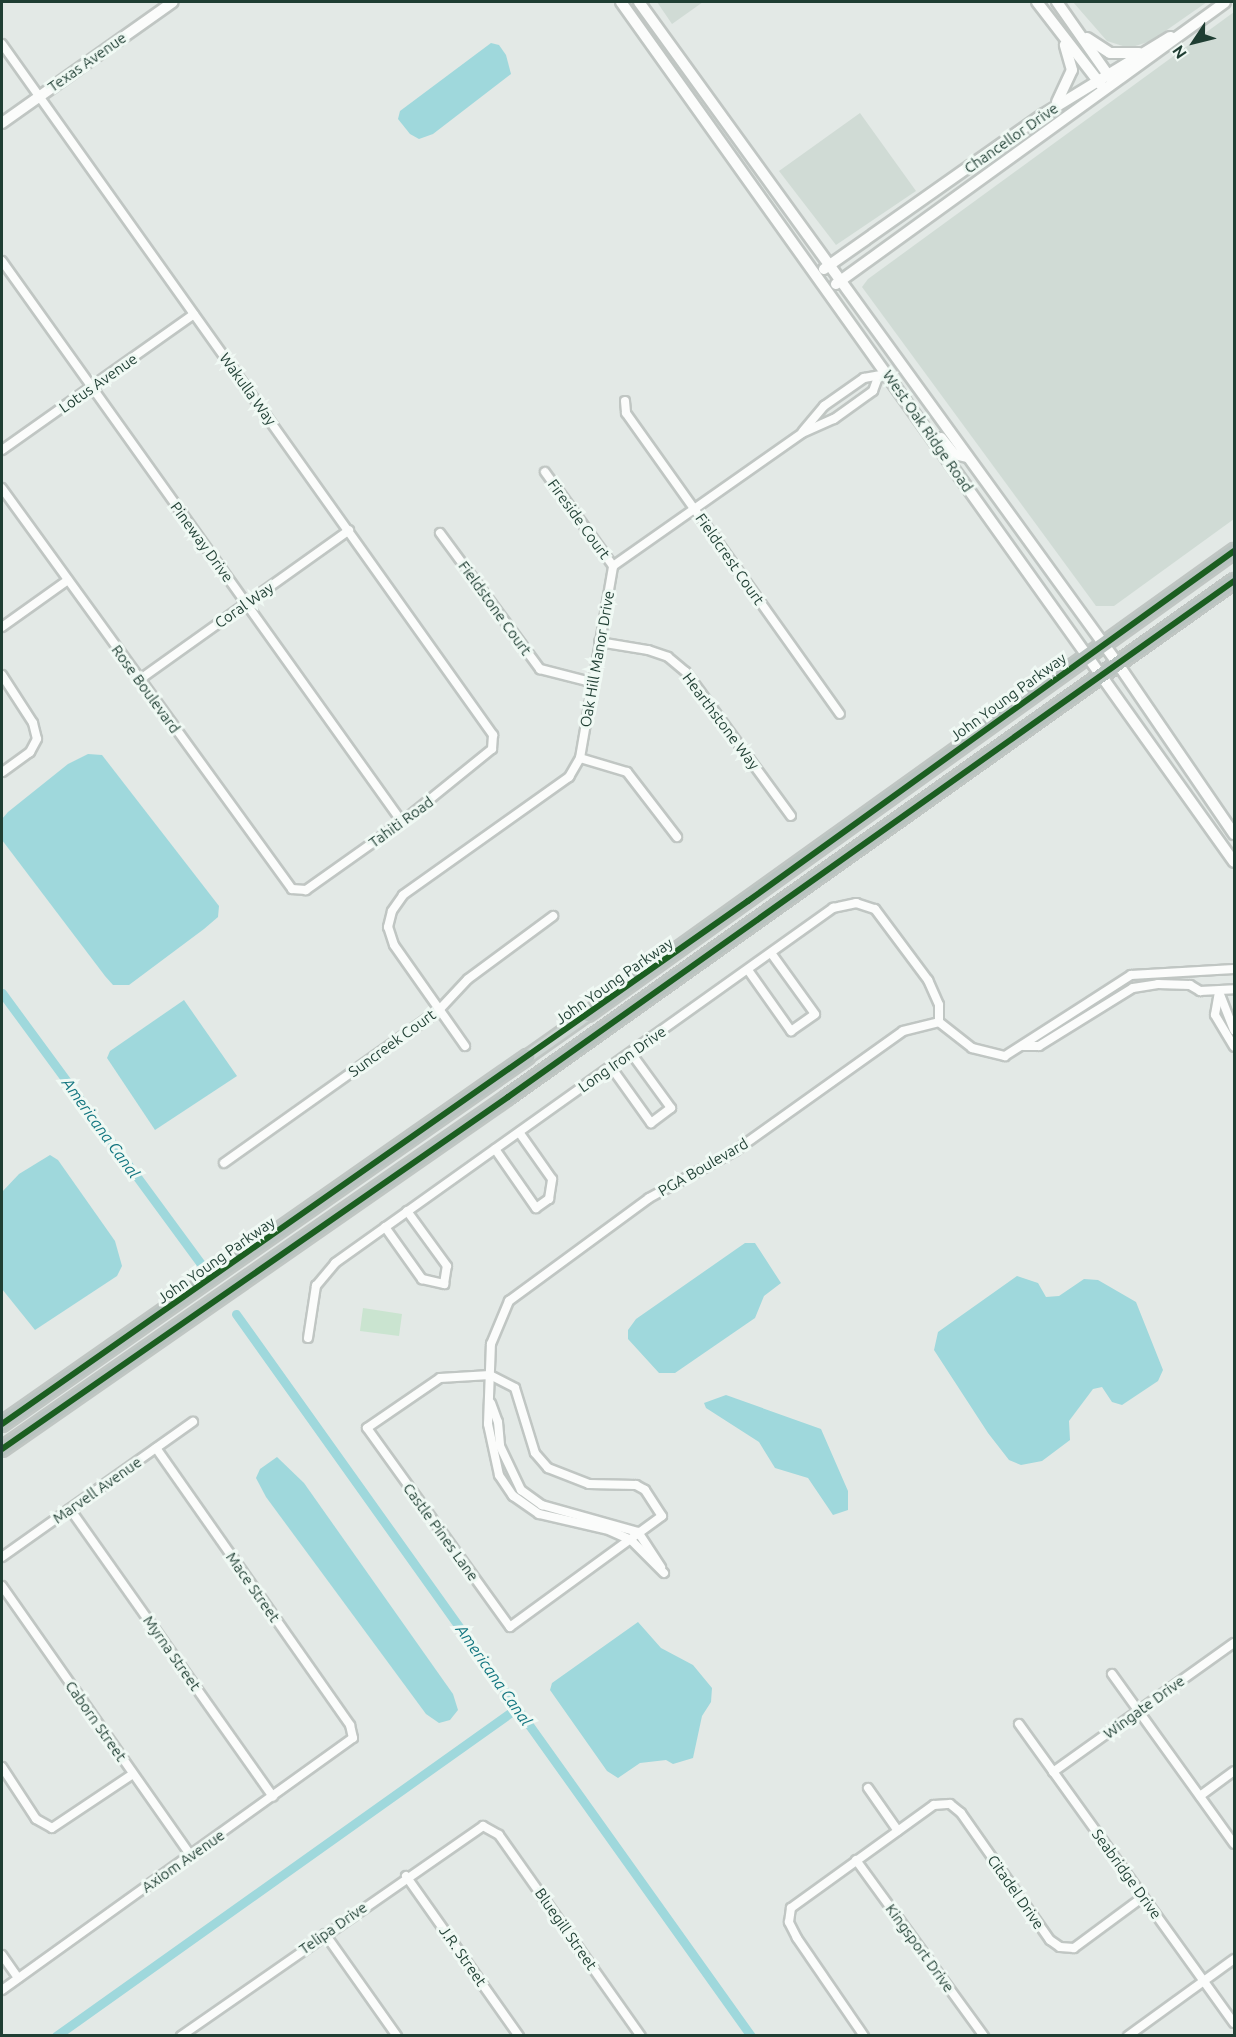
<!DOCTYPE html>
<html>
<head>
<meta charset="utf-8">
<style>
	body { margin:0 }
	#map { position:relative; width:1236px; height:2037px; overflow:hidden; background:#e3e9e6; font-family:Ubuntu,sans-serif }
	div>[style] { position:absolute }
	[style*='--x'] { left:calc(var(--x)*1px); top:calc(var(--y)*1px); width:calc(var(--w)*1px); rotate:calc(var(--a)*1deg) }
	.built>* { inset:0; background:#d0dbd5 }
	.green>* { inset:0; background:#cae4d0 }
	.water>* { inset:0; background:#9fd8dc }
	.canal>* { height:9px; margin:-4.5px; padding:0 4.5px; transform-origin:4.5px; border-radius:4.5px; background:#9fd8dc }
	.roads { filter:drop-shadow(2px 0 #c0c6c3) drop-shadow(-2px 0 #c0c6c3) drop-shadow(0 2px #c0c6c3) drop-shadow(0 -2px #c0c6c3) }
	.street>* { height:8px; margin:-4px; padding:0 4px; transform-origin:4px; border-radius:4px; background:#fbfcfb }
	.secondary>* { height:10px; margin:-5px; padding:0 5px; transform-origin:5px; border-radius:5px; background:#fbfcfb }
	.primary>* { height:12px; margin:-6px; padding:0 6px; transform-origin:6px; border-radius:6px; background:#ccd5d2 }
	.highway>* { height:14px; margin:-7px; padding:0 7px; transform-origin:7px; border-radius:7px; background:#b9c3c0 }
	.cycleway>* { height:6px; margin:-3px; padding:0 3px; transform-origin:3px; border-radius:3px; background:#1b5e20 }
	span { translate:-50% -50%; white-space:nowrap; text-align:center; line-height:1.15; -webkit-text-stroke:6px #f0f9f4; paint-order:stroke }
	.street-label { font-size:15px; color:#1f3e33 }
	.water-label { font-size:16px; color:#137680; font-style:italic }
	.frame { position:absolute; inset:0; border:3px solid #1f3e33; pointer-events:none }
	.north { position:absolute; left:1164px; top:12px; width:60px; height:60px; -webkit-text-stroke:4px #f0f9f4; paint-order:stroke; rotate:235deg; font-size:16px; font-weight:700; line-height:24px; text-align:center; color:#1f3e33 }
	.north::after { content:''; display:block; margin:auto; width:21px; height:27px; background:#1f3e33; clip-path:polygon(50% 0,100% 100%,50% 72%,0 100%) }
</style>
</head>
<body>
<div id="map">
	<div class="built">
		<div style="clip-path:polygon(657px 2px,703px 2px,672px 24px)"></div>
		<div style="clip-path:polygon(1073px 2px,1207px 2px,1151px 41px,1129px 48px,1107px 41px)"></div>
		<div style="clip-path:polygon(1234px 12px,1234px 519px,1114px 606px,1096px 606px,862px 287px,868px 279px)"></div>
		<div style="clip-path:polygon(860px 113px,916px 191px,836px 245px,779px 171px)"></div>
	</div>
	<div class="green">
		<div style="clip-path:polygon(363px 1308px,402px 1314px,399px 1336px,360px 1331px)"></div>
	</div>
	<div class="water">
		<div style="clip-path:polygon(491px 43px,499px 45px,506px 55px,511px 74px,433px 134px,419px 139px,410px 134px,398px 119px,400px 111px)"></div>
		<div style="clip-path:polygon(88px 754px,102px 755px,219px 906px,218px 917px,204px 929px,129px 985px,113px 985px,105px 976px,2px 840px,2px 819px,8px 812px,68px 764px)"></div>
		<div style="clip-path:polygon(184px 1000px,237px 1076px,155px 1130px,107px 1058px,110px 1051px)"></div>
		<div style="clip-path:polygon(50px 1155px,58px 1160px,115px 1241px,122px 1266px,117px 1276px,35px 1330px,2px 1289px,2px 1192px,19px 1174px)"></div>
		<div style="clip-path:polygon(745px 1243px,755px 1243px,781px 1283px,764px 1296px,755px 1318px,675px 1373px,659px 1373px,628px 1339px,628px 1330px,636px 1319px)"></div>
		<div style="clip-path:polygon(1017px 1276px,1038px 1283px,1046px 1297px,1059px 1296px,1084px 1279px,1098px 1280px,1136px 1302px,1163px 1370px,1158px 1381px,1122px 1405px,1112px 1402px,1102px 1387px,1093px 1389px,1069px 1421px,1070px 1440px,1042px 1461px,1021px 1465px,1009px 1460px,988px 1433px,934px 1350px,938px 1332px)"></div>
		<div style="clip-path:polygon(726px 1395px,821px 1429px,848px 1491px,848px 1510px,833px 1515px,808px 1478px,775px 1468px,759px 1442px,706px 1408px,704px 1403px)"></div>
		<div style="clip-path:polygon(277px 1457px,304px 1483px,453px 1694px,458px 1710px,450px 1720px,439px 1723px,426px 1714px,266px 1497px,256px 1478px,260px 1469px)"></div>
		<div style="clip-path:polygon(638px 1622px,661px 1648px,693px 1665px,712px 1688px,711px 1702px,702px 1716px,693px 1758px,673px 1764px,666px 1760px,640px 1763px,618px 1778px,607px 1771px,550px 1690px,552px 1683px)"></div>
	</div>
	<div class="canal">
		<div style="--x:2;--y:993;--w:335;--a:53.7"></div>
		<div style="--x:236;--y:1314;--w:887;--a:54.5"></div>
		<div style="--x:56;--y:2036;--w:566;--a:-35.43"></div>
	</div>
	<div class="roads">
		<div class="street">
			<div style="--x:2;--y:44;--w:848;--a:54.6"></div>
			<div style="--x:493;--y:735;--w:14;--a:94"></div>
			<div style="--x:492;--y:749;--w:116;--a:141"></div>
			<div style="--x:402;--y:822;--w:118;--a:144.7"></div>
			<div style="--x:306;--y:890;--w:14;--a:-176"></div>
			<div style="--x:292;--y:889;--w:495;--a:-125.9"></div>
			<div style="--x:2;--y:261;--w:689;--a:54.51"></div>
			<div style="--x:625;--y:401;--w:12;--a:85"></div>
			<div style="--x:626;--y:413;--w:369;--a:54.6"></div>
			<div style="--x:803;--y:431;--w:33;--a:-50"></div>
			<div style="--x:824;--y:406;--w:49;--a:-35"></div>
			<div style="--x:864;--y:378;--w:17;--a:-10"></div>
			<div style="--x:2;--y:450;--w:235;--a:-35.3"></div>
			<div style="--x:545;--y:472;--w:116;--a:54.1"></div>
			<div style="--x:440;--y:533;--w:169;--a:53.7"></div>
			<div style="--x:540;--y:669;--w:53;--a:14.3"></div>
			<div style="--x:2;--y:627;--w:81;--a:-35.5"></div>
			<div style="--x:599;--y:642;--w:50;--a:9.3"></div>
			<div style="--x:648;--y:650;--w:21;--a:19"></div>
			<div style="--x:668;--y:657;--w:23;--a:40"></div>
			<div style="--x:686;--y:672;--w:178;--a:53.9"></div>
			<div style="--x:2;--y:675;--w:57;--a:57.1"></div>
			<div style="--x:33;--y:723;--w:16;--a:76"></div>
			<div style="--x:37;--y:739;--w:15;--a:118"></div>
			<div style="--x:30;--y:752;--w:34;--a:144"></div>
			<div style="--x:139;--y:680;--w:258;--a:-35.5"></div>
			<div style="--x:580;--y:758;--w:49;--a:16.6"></div>
			<div style="--x:627;--y:772;--w:82;--a:52.4"></div>
			<div style="--x:748;--y:970;--w:75;--a:54.8"></div>
			<div style="--x:791;--y:1031;--w:29;--a:-35"></div>
			<div style="--x:815;--y:1014;--w:75;--a:-125.8"></div>
			<div style="--x:1219;--y:992;--w:23;--a:100"></div>
			<div style="--x:1215;--y:1015;--w:37;--a:59"></div>
			<div style="--x:1219;--y:992;--w:41;--a:68.5"></div>
			<div style="--x:465;--y:1046;--w:123;--a:-125.1"></div>
			<div style="--x:394;--y:945;--w:19;--a:-108"></div>
			<div style="--x:388;--y:927;--w:16;--a:-76"></div>
			<div style="--x:392;--y:911;--w:19;--a:-55"></div>
			<div style="--x:403;--y:895;--w:204;--a:-35.4"></div>
			<div style="--x:569;--y:777;--w:22;--a:-60"></div>
			<div style="--x:580;--y:758;--w:195;--a:-80.2"></div>
			<div style="--x:613;--y:566;--w:231;--a:-35.1"></div>
			<div style="--x:802;--y:433;--w:35;--a:-24"></div>
			<div style="--x:834;--y:419;--w:48;--a:-35.7"></div>
			<div style="--x:873;--y:391;--w:15;--a:-70"></div>
			<div style="--x:1023;--y:1046;--w:16;--a:0"></div>
			<div style="--x:1039;--y:1046;--w:110;--a:-31.7"></div>
			<div style="--x:1133;--y:988;--w:25;--a:-9"></div>
			<div style="--x:1158;--y:984;--w:32;--a:2"></div>
			<div style="--x:1190;--y:985;--w:12;--a:31"></div>
			<div style="--x:1200;--y:991;--w:34;--a:-3"></div>
			<div style="--x:611;--y:1067;--w:69;--a:54.5"></div>
			<div style="--x:651;--y:1123;--w:25;--a:-37"></div>
			<div style="--x:671;--y:1108;--w:68;--a:-126"></div>
			<div style="--x:495;--y:1149;--w:72;--a:55.2"></div>
			<div style="--x:536;--y:1208;--w:16;--a:-35"></div>
			<div style="--x:549;--y:1199;--w:20;--a:-81"></div>
			<div style="--x:552;--y:1179;--w:57;--a:-125.1"></div>
			<div style="--x:224;--y:1163;--w:264;--a:-35.4"></div>
			<div style="--x:439;--y:1010;--w:42;--a:-46.9"></div>
			<div style="--x:468;--y:979;--w:106;--a:-36.5"></div>
			<div style="--x:385;--y:1227;--w:64;--a:54.6"></div>
			<div style="--x:422;--y:1279;--w:23;--a:13"></div>
			<div style="--x:444;--y:1284;--w:18;--a:-81"></div>
			<div style="--x:447;--y:1266;--w:68;--a:-126"></div>
			<div style="--x:308;--y:1338;--w:53;--a:-81.3"></div>
			<div style="--x:316;--y:1286;--w:30;--a:-50"></div>
			<div style="--x:335;--y:1263;--w:612;--a:-35.48"></div>
			<div style="--x:833;--y:908;--w:24;--a:-12"></div>
			<div style="--x:856;--y:903;--w:20;--a:18"></div>
			<div style="--x:875;--y:909;--w:89;--a:53.3"></div>
			<div style="--x:928;--y:980;--w:27;--a:66"></div>
			<div style="--x:939;--y:1005;--w:17;--a:90"></div>
			<div style="--x:490;--y:1375;--w:28;--a:27"></div>
			<div style="--x:515;--y:1388;--w:68;--a:72.9"></div>
			<div style="--x:535;--y:1453;--w:20;--a:49"></div>
			<div style="--x:548;--y:1468;--w:44;--a:21.3"></div>
			<div style="--x:589;--y:1484;--w:47;--a:1.2"></div>
			<div style="--x:636;--y:1485;--w:10;--a:29"></div>
			<div style="--x:645;--y:1490;--w:31;--a:57"></div>
			<div style="--x:662;--y:1516;--w:188;--a:143.9"></div>
			<div style="--x:510;--y:1627;--w:245;--a:-125.7"></div>
			<div style="--x:367;--y:1428;--w:88;--a:-34.4"></div>
			<div style="--x:440;--y:1378;--w:50;--a:-3.4"></div>
			<div style="--x:491;--y:1403;--w:20;--a:70"></div>
			<div style="--x:498;--y:1422;--w:24;--a:85"></div>
			<div style="--x:500;--y:1446;--w:49;--a:64.5"></div>
			<div style="--x:521;--y:1490;--w:26;--a:36"></div>
			<div style="--x:542;--y:1505;--w:100;--a:15.7"></div>
			<div style="--x:638;--y:1532;--w:42;--a:56.7"></div>
			<div style="--x:70;--y:1509;--w:352;--a:54.8"></div>
			<div style="--x:2;--y:1557;--w:234;--a:-35.3"></div>
			<div style="--x:664;--y:1573;--w:47;--a:-135"></div>
			<div style="--x:631;--y:1540;--w:24;--a:-156"></div>
			<div style="--x:609;--y:1530;--w:72;--a:-167.1"></div>
			<div style="--x:539;--y:1514;--w:32;--a:-145"></div>
			<div style="--x:513;--y:1496;--w:25;--a:-124"></div>
			<div style="--x:499;--y:1475;--w:52;--a:-102.2"></div>
			<div style="--x:488;--y:1424;--w:80;--a:-87.9"></div>
			<div style="--x:491;--y:1344;--w:47;--a:-67.3"></div>
			<div style="--x:509;--y:1301;--w:174;--a:-36.3"></div>
			<div style="--x:649;--y:1198;--w:98;--a:-28.7"></div>
			<div style="--x:735;--y:1151;--w:206;--a:-35.5"></div>
			<div style="--x:903;--y:1031;--w:37;--a:-14"></div>
			<div style="--x:939;--y:1022;--w:42;--a:38.2"></div>
			<div style="--x:972;--y:1048;--w:34;--a:14"></div>
			<div style="--x:1005;--y:1056;--w:150;--a:-32.7"></div>
			<div style="--x:1131;--y:975;--w:103;--a:-3.3"></div>
			<div style="--x:2;--y:1586;--w:330;--a:55"></div>
			<div style="--x:1112;--y:1674;--w:209;--a:54.3"></div>
			<div style="--x:1019;--y:1724;--w:368;--a:54.3"></div>
			<div style="--x:2;--y:1767;--w:62;--a:56.8"></div>
			<div style="--x:36;--y:1819;--w:18;--a:29"></div>
			<div style="--x:52;--y:1828;--w:97;--a:-33.7"></div>
			<div style="--x:1053;--y:1772;--w:222;--a:-35.5"></div>
			<div style="--x:868;--y:1788;--w:52;--a:55.1"></div>
			<div style="--x:1200;--y:1796;--w:42;--a:-36.3"></div>
			<div style="--x:856;--y:1860;--w:218;--a:54"></div>
			<div style="--x:406;--y:1876;--w:196;--a:54.8"></div>
			<div style="--x:325;--y:1934;--w:125;--a:54.8"></div>
			<div style="--x:2;--y:1955;--w:28;--a:55"></div>
			<div style="--x:2;--y:1990;--w:432;--a:-35.7"></div>
			<div style="--x:353;--y:1738;--w:13;--a:-103"></div>
			<div style="--x:350;--y:1725;--w:338;--a:-125"></div>
			<div style="--x:181;--y:2036;--w:368;--a:-34.8"></div>
			<div style="--x:483;--y:1826;--w:18;--a:29"></div>
			<div style="--x:499;--y:1835;--w:246;--a:54.8"></div>
			<div style="--x:864;--y:2036;--w:119;--a:-124.4"></div>
			<div style="--x:797;--y:1938;--w:18;--a:-117"></div>
			<div style="--x:789;--y:1922;--w:14;--a:-82"></div>
			<div style="--x:791;--y:1908;--w:176;--a:-35.8"></div>
			<div style="--x:934;--y:1805;--w:16;--a:-4"></div>
			<div style="--x:950;--y:1804;--w:14;--a:39"></div>
			<div style="--x:961;--y:1813;--w:155;--a:55"></div>
			<div style="--x:1050;--y:1940;--w:12;--a:35"></div>
			<div style="--x:1060;--y:1947;--w:14;--a:4"></div>
			<div style="--x:1074;--y:1948;--w:86;--a:-36.5"></div>
			<div style="--x:1128;--y:2036;--w:131;--a:-36"></div>
		</div>
		<div class="secondary">
			<div style="--x:621;--y:2;--w:1056;--a:54.52"></div>
			<div style="--x:639;--y:2;--w:817;--a:54.11"></div>
			<div style="--x:1118;--y:664;--w:206;--a:55.7"></div>
			<div style="--x:1037;--y:2;--w:106;--a:52.3"></div>
			<div style="--x:1057;--y:2;--w:94;--a:55"></div>
			<div style="--x:1087;--y:38;--w:27;--a:33"></div>
			<div style="--x:1110;--y:53;--w:29;--a:0"></div>
			<div style="--x:1057;--y:102;--w:35;--a:-65"></div>
			<div style="--x:1072;--y:70;--w:26;--a:-106"></div>
			<div style="--x:2;--y:123;--w:209;--a:-35.3"></div>
			<div style="--x:824;--y:269;--w:269;--a:-35.2"></div>
			<div style="--x:1044;--y:114;--w:148;--a:-31.4"></div>
			<div style="--x:836;--y:284;--w:480;--a:-35.9"></div>
			<div style="--x:941;--y:438;--w:21;--a:51"></div>
			<div style="--x:954;--y:454;--w:13;--a:13"></div>
		</div>
		<div class="primary">
			<div style="--x:527;--y:1057;--w:75;--a:-35.2"></div>
		</div>
		<div class="highway">
			<div style="--x:588;--y:1014;--w:795;--a:-35.63"></div>
			<div style="--x:2;--y:1424;--w:641;--a:-34.96"></div>
			<div style="--x:2;--y:1449;--w:616;--a:-34.82"></div>
			<div style="--x:508;--y:1097;--w:891;--a:-35.4"></div>
		</div>
	</div>
	<div class="cycleway">
		<div style="--x:2;--y:1424;--w:911;--a:-35.03"></div>
		<div style="--x:748;--y:901;--w:599;--a:-35.76"></div>
		<div style="--x:2;--y:1449;--w:616;--a:-34.82"></div>
		<div style="--x:508;--y:1097;--w:891;--a:-35.4"></div>
	</div>
	<div class="street-label">
		<span style="left:87px;top:62px;rotate:-35deg">Texas Avenue</span>
		<span style="left:1011px;top:138px;rotate:-35deg">Chancellor Drive</span>
		<span style="left:98px;top:383px;rotate:-35deg">Lotus Avenue</span>
		<span style="left:248px;top:389px;rotate:54deg">Wakulla Way</span>
		<span style="left:928px;top:431px;rotate:55deg">West Oak Ridge Road</span>
		<span style="left:579px;top:519px;rotate:54deg">Fireside Court</span>
		<span style="left:202px;top:542px;rotate:54deg">Pineway Drive</span>
		<span style="left:730px;top:559px;rotate:55deg">Fieldcrest Court</span>
		<span style="left:244px;top:605px;rotate:-35deg">Coral Way</span>
		<span style="left:495px;top:608px;rotate:54deg">Fieldstone Court</span>
		<span style="left:597px;top:659px;rotate:-80deg">Oak Hill Manor Drive</span>
		<span style="left:146px;top:689px;rotate:54deg">Rose Boulevard</span>
		<span style="left:1008px;top:697px;rotate:-36deg">John Young Parkway</span>
		<span style="left:721px;top:721px;rotate:53deg">Hearthstone Way</span>
		<span style="left:401px;top:822px;rotate:-36deg">Tahiti Road</span>
		<span style="left:614px;top:981px;rotate:-35deg">John Young Parkway</span>
		<span style="left:392px;top:1043px;rotate:-36deg">Suncreek Court</span>
		<span style="left:622px;top:1059px;rotate:-35deg">Long Iron Drive</span>
		<span style="left:703px;top:1167px;rotate:-30deg">PGA Boulevard</span>
		<span style="left:216px;top:1260px;rotate:-35deg">John Young Parkway</span>
		<span style="left:97px;top:1490px;rotate:-35deg">Marvell Avenue</span>
		<span style="left:441px;top:1532px;rotate:54deg">Castle Pines Lane</span>
		<span style="left:253px;top:1587px;rotate:55deg">Mace Street</span>
		<span style="left:172px;top:1653px;rotate:55deg">Myrna Street</span>
		<span style="left:1144px;top:1707px;rotate:-36deg">Wingate Drive</span>
		<span style="left:96px;top:1721px;rotate:55deg">Caborn Street</span>
		<span style="left:183px;top:1861px;rotate:-35deg">Axiom Avenue</span>
		<span style="left:1127px;top:1874px;rotate:54deg">Seabridge Drive</span>
		<span style="left:1016px;top:1892px;rotate:55deg">Citadel Drive</span>
		<span style="left:333px;top:1928px;rotate:-35deg">Telipa Drive</span>
		<span style="left:566px;top:1929px;rotate:55deg">Bluegill Street</span>
		<span style="left:920px;top:1948px;rotate:54deg">Kingsport Drive</span>
		<span style="left:463px;top:1956px;rotate:55deg">J.R. Street</span>
	</div>
	<div class="water-label">
		<span style="left:101px;top:1128px;rotate:54deg">Americana Canal</span>
		<span style="left:494px;top:1675px;rotate:55deg">Americana Canal</span>
	</div>
	<div class="frame"></div>
	<div class="north">N</div>
</div>
</body>
</html>
